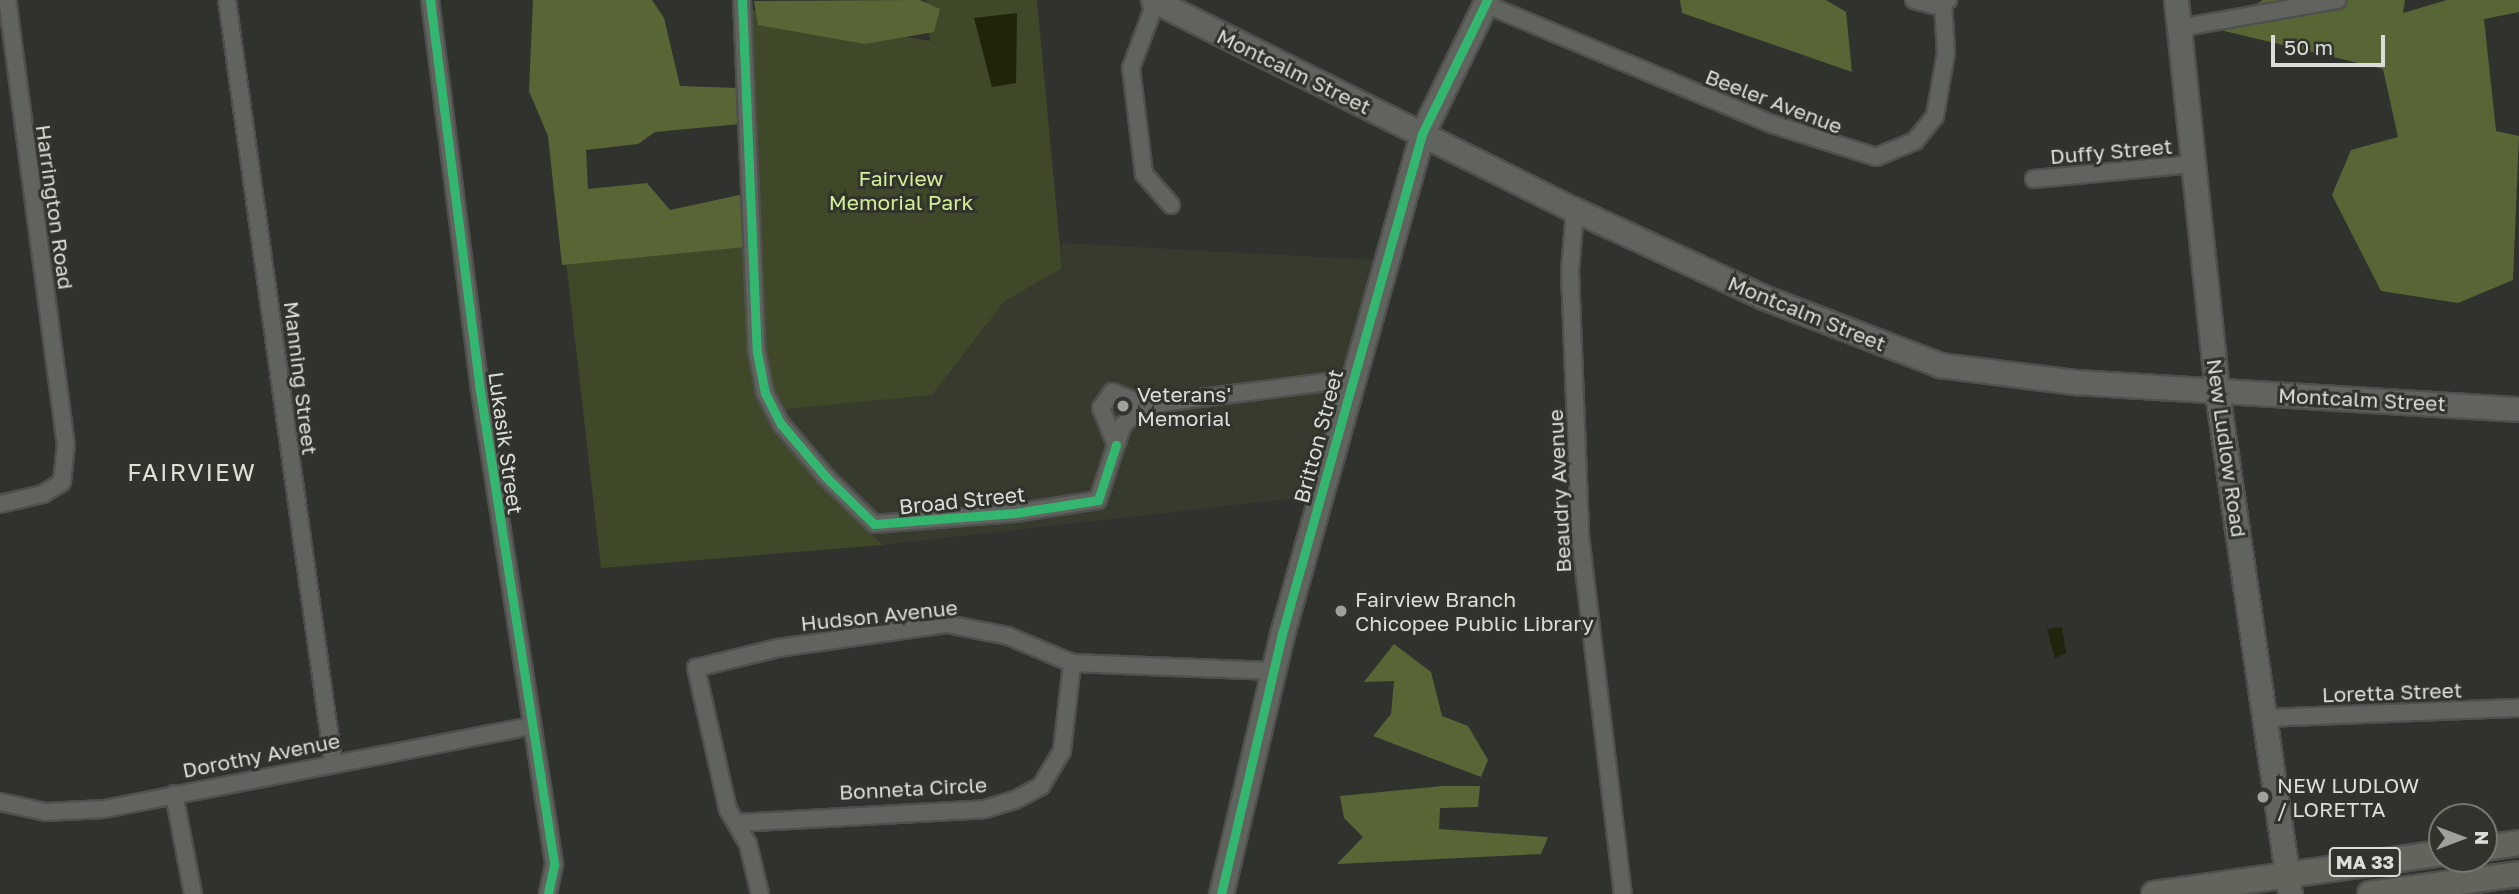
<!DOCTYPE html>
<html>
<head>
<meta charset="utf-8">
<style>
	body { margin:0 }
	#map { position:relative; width:2519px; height:894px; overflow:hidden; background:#30322e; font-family:"Golos Text",sans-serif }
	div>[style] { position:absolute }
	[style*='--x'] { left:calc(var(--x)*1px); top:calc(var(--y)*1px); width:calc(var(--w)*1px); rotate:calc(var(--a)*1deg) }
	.built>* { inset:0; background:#373b2e }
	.green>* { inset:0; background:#3f4828 }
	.forest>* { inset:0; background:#586636 }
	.water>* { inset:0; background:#1e250b }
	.roads { filter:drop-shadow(2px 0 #4f504d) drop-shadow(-2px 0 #4f504d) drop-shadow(0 2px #4f504d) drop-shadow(0 -2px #4f504d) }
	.street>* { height:16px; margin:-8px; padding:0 8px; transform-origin:8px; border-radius:8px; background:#61635f }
	.secondary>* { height:23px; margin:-11.5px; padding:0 11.5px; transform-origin:11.5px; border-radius:11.5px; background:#61635f }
	.primary>* { height:24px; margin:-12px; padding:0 12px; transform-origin:12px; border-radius:12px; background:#62655c }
	.cycleway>* { height:9px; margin:-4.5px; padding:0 4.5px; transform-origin:4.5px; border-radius:4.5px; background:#33b770 }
	.dots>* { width:19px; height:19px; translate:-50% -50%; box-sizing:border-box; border:4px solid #31342c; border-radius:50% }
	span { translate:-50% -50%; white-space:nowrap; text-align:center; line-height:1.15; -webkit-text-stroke:6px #31342c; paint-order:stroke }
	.shield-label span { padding:2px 5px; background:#31342c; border:2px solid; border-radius:5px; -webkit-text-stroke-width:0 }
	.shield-label { font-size:19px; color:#dbddd8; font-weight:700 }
	.street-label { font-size:21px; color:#dbddd8 }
	.park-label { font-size:21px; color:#d3ee99 }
	.poi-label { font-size:21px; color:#dbddd8 }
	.left { translate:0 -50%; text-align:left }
	.quarter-label { font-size:24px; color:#dee2d7; letter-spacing:2px }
	.north { position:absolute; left:2428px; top:803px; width:70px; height:70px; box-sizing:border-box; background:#31342c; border:2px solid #757871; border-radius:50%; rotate:90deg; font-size:19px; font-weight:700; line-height:28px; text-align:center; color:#dbddd8 }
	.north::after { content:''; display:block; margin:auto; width:24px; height:32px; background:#9fa19c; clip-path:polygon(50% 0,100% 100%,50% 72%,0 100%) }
	.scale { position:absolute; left:2271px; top:35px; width:114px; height:32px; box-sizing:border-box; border:4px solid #dbddd8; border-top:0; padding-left:9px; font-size:21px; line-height:24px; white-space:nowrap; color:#dbddd8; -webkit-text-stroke:5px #31342c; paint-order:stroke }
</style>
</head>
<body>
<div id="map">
	<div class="built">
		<div style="clip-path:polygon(1062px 243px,1374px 260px,1305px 497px,883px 545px,813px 478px,767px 411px,932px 395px,1004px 302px,1062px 268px)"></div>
	</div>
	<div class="green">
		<div style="clip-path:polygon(926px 0,1037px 0,1062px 268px,1004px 302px,932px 395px,767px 411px,813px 478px,883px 545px,601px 568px,565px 252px,751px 237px,741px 8px,930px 41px)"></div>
	</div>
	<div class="forest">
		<div style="clip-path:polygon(533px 0,652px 0,664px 18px,680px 86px,738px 88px,740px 124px,655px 132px,638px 144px,586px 150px,588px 189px,647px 183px,670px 210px,744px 194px,746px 247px,562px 265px,548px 136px,529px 91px)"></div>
		<div style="clip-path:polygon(920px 0,940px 9px,934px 32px,865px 44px,758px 25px,754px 1px)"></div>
		<div style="clip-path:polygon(1680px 0,1826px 0,1846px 12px,1852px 72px,1682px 13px)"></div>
		<div style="clip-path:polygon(2263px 0,2405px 0,2403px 13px,2447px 0,2519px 0,2519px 12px,2484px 19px,2496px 131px,2519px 136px,2513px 280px,2458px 303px,2381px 291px,2332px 195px,2351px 150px,2398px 137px,2383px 69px,2216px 29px)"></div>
		<div style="clip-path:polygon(1394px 644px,1431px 672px,1442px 716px,1468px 726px,1488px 760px,1481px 777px,1373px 736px,1391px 714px,1394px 681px,1364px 682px)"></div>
		<div style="clip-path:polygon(1443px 786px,1480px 786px,1478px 807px,1440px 808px,1439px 829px,1548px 837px,1541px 854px,1337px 864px,1363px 837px,1344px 818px,1340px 796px)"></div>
	</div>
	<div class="water">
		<div style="clip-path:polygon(1017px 13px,1016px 83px,992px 87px,974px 18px)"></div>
		<div style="clip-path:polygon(2062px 627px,2066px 653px,2055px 658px,2047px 629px)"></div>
	</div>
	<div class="roads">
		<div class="street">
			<div style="--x:227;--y:0;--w:768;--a:82.07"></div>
			<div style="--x:430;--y:0;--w:387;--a:82.7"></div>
			<div style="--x:479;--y:384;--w:487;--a:81.1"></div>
			<div style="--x:554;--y:865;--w:30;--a:102"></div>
			<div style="--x:742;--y:0;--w:352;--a:87.6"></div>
			<div style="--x:757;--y:352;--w:42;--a:79"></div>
			<div style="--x:765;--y:393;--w:35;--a:63"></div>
			<div style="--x:781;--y:424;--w:70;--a:49.7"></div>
			<div style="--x:826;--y:477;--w:67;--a:44.4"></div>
			<div style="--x:874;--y:524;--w:141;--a:-4.5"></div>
			<div style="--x:1015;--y:513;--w:84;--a:-8.9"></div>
			<div style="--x:1098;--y:500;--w:58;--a:-71.9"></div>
			<div style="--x:1914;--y:0;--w:20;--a:15"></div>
			<div style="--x:1933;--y:5;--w:16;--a:-18"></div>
			<div style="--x:1156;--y:1;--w:72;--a:110.5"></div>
			<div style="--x:1131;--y:68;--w:107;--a:83"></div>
			<div style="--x:1144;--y:174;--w:41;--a:48.9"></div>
			<div style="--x:1485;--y:4;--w:311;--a:22.7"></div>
			<div style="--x:1772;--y:124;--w:109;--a:17.6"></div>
			<div style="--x:1876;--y:157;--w:42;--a:-22.3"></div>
			<div style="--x:1915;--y:141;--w:32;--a:-51"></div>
			<div style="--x:1935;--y:116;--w:64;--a:-80.1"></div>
			<div style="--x:1946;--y:53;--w:50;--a:-93.4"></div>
			<div style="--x:2179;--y:28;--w:161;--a:-10"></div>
			<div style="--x:2034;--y:179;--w:160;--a:-5.4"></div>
			<div style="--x:1575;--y:210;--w:61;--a:94.7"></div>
			<div style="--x:1570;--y:271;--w:264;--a:87.8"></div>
			<div style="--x:1580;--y:535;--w:362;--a:83.2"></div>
			<div style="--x:1145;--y:405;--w:30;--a:138"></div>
			<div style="--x:1123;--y:425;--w:21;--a:109"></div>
			<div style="--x:1116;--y:445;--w:40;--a:-112"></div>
			<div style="--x:1101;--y:408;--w:19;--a:-55"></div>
			<div style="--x:1112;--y:392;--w:35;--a:22"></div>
			<div style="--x:1145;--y:405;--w:209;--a:-7.2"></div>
			<div style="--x:0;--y:504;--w:44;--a:-13.1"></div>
			<div style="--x:43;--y:494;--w:22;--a:-32"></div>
			<div style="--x:62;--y:482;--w:36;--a:-84"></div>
			<div style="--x:66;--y:446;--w:450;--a:-97.5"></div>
			<div style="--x:2267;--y:718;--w:252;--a:-2.3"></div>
			<div style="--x:174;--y:794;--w:102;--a:79.2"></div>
			<div style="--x:0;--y:802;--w:47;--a:12.3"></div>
			<div style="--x:46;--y:812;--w:58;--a:-3"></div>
			<div style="--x:104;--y:809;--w:435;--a:-11"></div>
			<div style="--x:737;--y:823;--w:248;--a:-3.2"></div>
			<div style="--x:985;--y:809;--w:31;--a:-17"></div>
			<div style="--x:1015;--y:800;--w:30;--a:-28"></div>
			<div style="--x:1041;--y:786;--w:41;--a:-59"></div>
			<div style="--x:1062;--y:751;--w:89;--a:-83.5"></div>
			<div style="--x:760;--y:894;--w:51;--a:-103.5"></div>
			<div style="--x:748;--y:844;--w:39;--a:-120"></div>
			<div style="--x:728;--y:810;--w:146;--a:-102.7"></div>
			<div style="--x:696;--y:668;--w:84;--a:-13.7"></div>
			<div style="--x:778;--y:648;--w:171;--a:-8.1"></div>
			<div style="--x:947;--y:624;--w:62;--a:11.1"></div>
			<div style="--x:1008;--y:636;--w:69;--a:22.9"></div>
			<div style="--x:1072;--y:663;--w:201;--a:2.3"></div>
		</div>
		<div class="secondary">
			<div style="--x:1153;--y:0;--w:471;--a:26.5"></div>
			<div style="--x:1575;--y:210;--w:207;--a:24.8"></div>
			<div style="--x:1763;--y:297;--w:190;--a:21"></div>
			<div style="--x:1940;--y:365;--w:136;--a:7.2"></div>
			<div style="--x:2075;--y:382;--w:445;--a:3.5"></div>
			<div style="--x:2176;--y:0;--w:394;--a:84"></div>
			<div style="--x:2217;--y:392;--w:507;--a:81.73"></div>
			<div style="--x:1221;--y:894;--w:267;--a:-76.8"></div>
			<div style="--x:1282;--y:634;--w:519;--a:-74.36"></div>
			<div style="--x:1422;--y:134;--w:149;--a:-64.1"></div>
		</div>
		<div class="primary">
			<div style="--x:2484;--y:848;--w:35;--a:-8"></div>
			<div style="--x:2154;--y:894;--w:291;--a:-8.1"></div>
			<div style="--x:2370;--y:894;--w:150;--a:-7.6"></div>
		</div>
	</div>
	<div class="cycleway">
		<div style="--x:430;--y:0;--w:387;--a:82.7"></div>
		<div style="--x:479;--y:384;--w:487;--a:81.1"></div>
		<div style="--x:554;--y:865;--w:30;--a:102"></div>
		<div style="--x:742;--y:0;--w:352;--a:87.6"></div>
		<div style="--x:757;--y:352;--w:42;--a:79"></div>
		<div style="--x:765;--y:393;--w:35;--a:63"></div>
		<div style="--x:781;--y:424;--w:70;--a:49.7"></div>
		<div style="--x:826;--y:477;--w:67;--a:44.4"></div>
		<div style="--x:874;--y:524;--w:141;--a:-4.5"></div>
		<div style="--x:1015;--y:513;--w:84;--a:-8.9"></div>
		<div style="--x:1098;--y:500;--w:58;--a:-71.9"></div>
		<div style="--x:1221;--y:894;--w:267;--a:-76.8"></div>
		<div style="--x:1282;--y:634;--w:519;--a:-74.36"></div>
		<div style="--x:1422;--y:134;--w:149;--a:-64.1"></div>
	</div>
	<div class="dots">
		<div style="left:1123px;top:406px;background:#9fa19c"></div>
		<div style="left:1341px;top:611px;background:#9fa19c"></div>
		<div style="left:2263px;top:797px;background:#9fa19c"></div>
	</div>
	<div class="shield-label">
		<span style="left:2365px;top:862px">MA 33</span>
	</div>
	<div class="street-label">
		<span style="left:1294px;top:71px;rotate:26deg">Montcalm Street</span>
		<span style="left:1774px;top:101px;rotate:21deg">Beeler Avenue</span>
		<span style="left:2111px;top:151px;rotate:-5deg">Duffy Street</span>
		<span style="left:55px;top:207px;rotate:82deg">Harrington Road</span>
		<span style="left:1807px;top:313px;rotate:22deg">Montcalm Street</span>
		<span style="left:301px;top:378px;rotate:83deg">Manning Street</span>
		<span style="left:2362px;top:399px;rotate:3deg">Montcalm Street</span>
		<span style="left:1318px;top:436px;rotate:-75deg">Britton Street</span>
		<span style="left:506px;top:443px;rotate:82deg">Lukasik Street</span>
		<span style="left:2227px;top:448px;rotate:82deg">New Ludlow Road</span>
		<span style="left:1559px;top:491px;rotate:-93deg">Beaudry Avenue</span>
		<span style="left:962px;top:500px;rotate:-6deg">Broad Street</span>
		<span style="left:879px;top:615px;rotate:-6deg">Hudson Avenue</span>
		<span style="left:2392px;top:692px;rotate:-2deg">Loretta Street</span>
		<span style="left:261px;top:755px;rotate:-11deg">Dorothy Avenue</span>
		<span style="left:913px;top:788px;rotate:-3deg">Bonneta Circle</span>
	</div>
	<div class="park-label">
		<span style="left:901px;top:190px">Fairview<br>Memorial Park</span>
	</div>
	<div class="poi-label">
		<span class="left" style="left:1137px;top:406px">Veterans'<br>Memorial</span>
		<span class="left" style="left:1355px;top:611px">Fairview Branch<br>Chicopee Public Library</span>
		<span class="left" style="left:2277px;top:797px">NEW LUDLOW<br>/ LORETTA</span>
	</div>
	<div class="quarter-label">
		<span style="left:192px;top:472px">FAIRVIEW</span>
	</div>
	<div class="north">N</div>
	<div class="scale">50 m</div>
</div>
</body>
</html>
